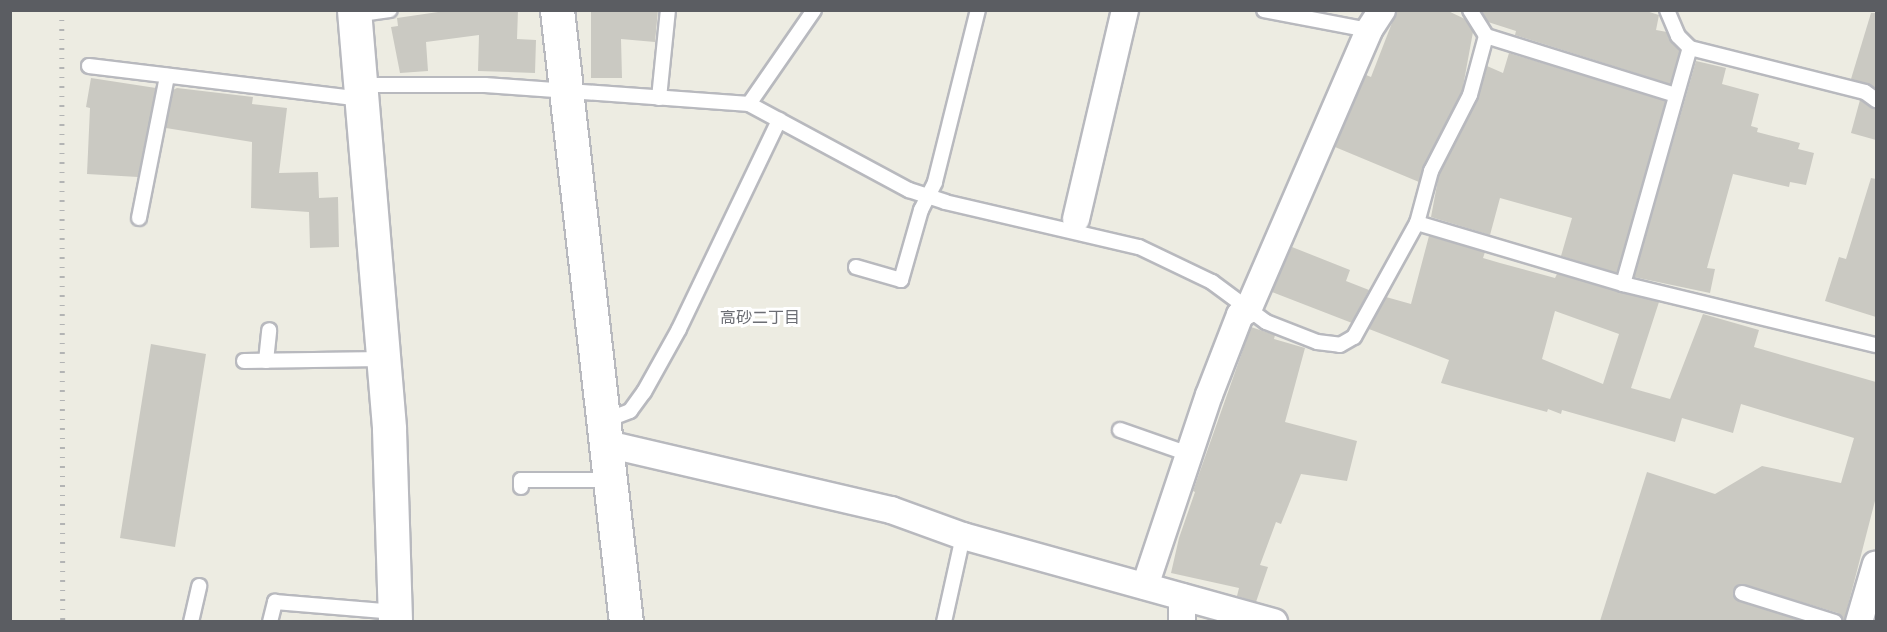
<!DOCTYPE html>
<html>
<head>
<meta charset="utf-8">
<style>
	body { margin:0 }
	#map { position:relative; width:1887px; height:632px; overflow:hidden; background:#edece2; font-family:"Work Sans","Noto Sans JP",sans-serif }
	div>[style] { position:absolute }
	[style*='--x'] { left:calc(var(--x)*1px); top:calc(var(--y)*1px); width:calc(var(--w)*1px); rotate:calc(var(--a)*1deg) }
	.building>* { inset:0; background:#cac9c2 }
	.roads { filter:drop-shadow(2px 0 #b8b9be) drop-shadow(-2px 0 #b8b9be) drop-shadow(0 2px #b8b9be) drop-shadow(0 -2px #b8b9be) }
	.lane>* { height:14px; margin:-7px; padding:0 7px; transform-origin:7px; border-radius:7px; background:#fff }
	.street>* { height:26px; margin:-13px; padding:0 13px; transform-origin:13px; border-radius:13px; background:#fff }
	.secondary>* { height:33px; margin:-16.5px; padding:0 16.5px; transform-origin:16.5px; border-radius:16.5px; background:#fff }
	.rail>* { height:4.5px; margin-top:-2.25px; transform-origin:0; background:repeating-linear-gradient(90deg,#b3b4b4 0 1.5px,transparent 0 9.5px) }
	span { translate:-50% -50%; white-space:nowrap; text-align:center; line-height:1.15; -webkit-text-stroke:6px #fff; paint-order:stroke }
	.neighbourhood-label { font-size:16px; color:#6c6e74 }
	.frame { position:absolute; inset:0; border:12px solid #5b5d62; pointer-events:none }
</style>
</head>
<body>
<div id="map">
	<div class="building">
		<div style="clip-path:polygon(452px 10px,518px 10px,517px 39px,536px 40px,535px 73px,478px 71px,479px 35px,426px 42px,428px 71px,400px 73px,391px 27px,398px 26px,397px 18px)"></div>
		<div style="clip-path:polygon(591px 10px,658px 10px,655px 42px,621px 39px,622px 78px,591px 78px)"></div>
		<div style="clip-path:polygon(1397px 10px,1446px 10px,1465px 19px,1473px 32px,1462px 92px,1419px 182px,1335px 147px,1366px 75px,1371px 77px)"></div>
		<div style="clip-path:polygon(1481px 10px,1643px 10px,1659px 15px,1656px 30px,1667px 32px,1680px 52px,1670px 84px,1515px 35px,1516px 31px,1488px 22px)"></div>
		<div style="clip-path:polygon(1871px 13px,1876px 13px,1876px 89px,1851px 79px)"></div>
		<div style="clip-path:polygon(1509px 53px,1666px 101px,1617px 273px,1561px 256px,1572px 218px,1500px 198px,1490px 235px,1431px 217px,1439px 174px,1478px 99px,1487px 66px,1503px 73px)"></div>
		<div style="clip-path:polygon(1696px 61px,1726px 68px,1722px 84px,1759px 94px,1751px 126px,1758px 128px,1757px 132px,1800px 143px,1798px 149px,1814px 153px,1806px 185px,1790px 182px,1789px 187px,1733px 174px,1707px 268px,1715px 269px,1710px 293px,1634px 277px)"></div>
		<div style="clip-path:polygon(91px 78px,156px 88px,138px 177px,87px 174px,90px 108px,86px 107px)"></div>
		<div style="clip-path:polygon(177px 88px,253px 97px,252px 104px,287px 108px,279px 173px,318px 172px,319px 198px,338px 197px,339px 247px,310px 248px,309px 212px,251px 208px,252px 142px,166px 128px,173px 90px)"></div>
		<div style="clip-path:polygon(1860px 100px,1876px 109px,1876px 140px,1851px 133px)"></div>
		<div style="clip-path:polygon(1871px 178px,1876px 179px,1876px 317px,1825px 301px,1839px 257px,1846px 259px)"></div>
		<div style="clip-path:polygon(evenodd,1429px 236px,1485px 252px,1483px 258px,1500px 263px,1555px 278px,1557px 274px,1659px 302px,1631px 388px,1670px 399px,1703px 314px,1759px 330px,1754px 347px,1876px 382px,1876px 497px,1844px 621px,1838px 613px,1741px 584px,1733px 591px,1739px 601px,1803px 621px,1600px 621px,1647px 472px,1715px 494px,1762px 466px,1841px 483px,1854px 438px,1741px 404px,1733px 433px,1682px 418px,1675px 442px,1562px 410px,1561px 414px,1548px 409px,1547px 412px,1441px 383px,1449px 360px,1369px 329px,1386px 297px,1411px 304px,1429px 236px,1555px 311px,1619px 334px,1603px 384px,1542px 359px,1555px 311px)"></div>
		<div style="clip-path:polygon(1292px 247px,1350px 270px,1346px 281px,1369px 290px,1352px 323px,1272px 292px)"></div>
		<div style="clip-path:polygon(1251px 327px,1275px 335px,1274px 339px,1305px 348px,1285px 422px,1357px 441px,1347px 481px,1301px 474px,1281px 524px,1276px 522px,1260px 565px,1268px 567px,1256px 602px,1237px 596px,1239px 588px,1171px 573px,1179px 538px,1195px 492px,1193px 491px)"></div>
		<div style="clip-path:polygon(151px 344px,206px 354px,175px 547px,120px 538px)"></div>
	</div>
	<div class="roads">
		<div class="lane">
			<div style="--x:1264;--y:10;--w:107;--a:10.8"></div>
			<div style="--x:1470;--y:10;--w:31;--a:58"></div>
			<div style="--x:1486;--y:36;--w:199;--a:17.3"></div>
			<div style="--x:354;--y:15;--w:36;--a:-8"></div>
			<div style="--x:1690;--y:48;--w:180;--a:14.1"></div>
			<div style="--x:1865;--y:92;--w:14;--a:36"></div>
			<div style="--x:89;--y:66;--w:273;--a:6.9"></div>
			<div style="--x:361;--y:85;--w:124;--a:0"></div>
			<div style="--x:485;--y:85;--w:265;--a:4.1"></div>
			<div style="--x:749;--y:104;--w:182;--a:28.3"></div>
			<div style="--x:909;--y:190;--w:38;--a:18"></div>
			<div style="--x:945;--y:202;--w:199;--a:13.1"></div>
			<div style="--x:1139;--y:247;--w:81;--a:25.6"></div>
			<div style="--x:1212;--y:282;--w:67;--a:36.5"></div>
			<div style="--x:1266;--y:322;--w:55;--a:21.4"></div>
			<div style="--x:1317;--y:342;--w:23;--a:7"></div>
			<div style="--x:1340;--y:345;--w:16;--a:-30"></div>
			<div style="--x:1354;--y:337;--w:130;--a:-61.1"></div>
			<div style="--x:1417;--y:223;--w:54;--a:-74.9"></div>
			<div style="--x:1431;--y:171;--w:85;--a:-62.8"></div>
			<div style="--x:1470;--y:95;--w:61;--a:-74.8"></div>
			<div style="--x:659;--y:98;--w:88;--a:-84.2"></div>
			<div style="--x:749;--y:104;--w:114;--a:-55.3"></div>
			<div style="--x:139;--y:218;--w:145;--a:-78.8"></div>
			<div style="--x:1417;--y:223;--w:215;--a:16.5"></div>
			<div style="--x:1623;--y:284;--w:260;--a:13.6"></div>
			<div style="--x:856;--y:267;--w:47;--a:16.1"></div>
			<div style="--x:901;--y:280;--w:73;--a:-74.1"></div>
			<div style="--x:921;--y:210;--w:31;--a:-63"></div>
			<div style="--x:935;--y:182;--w:177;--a:-76"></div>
			<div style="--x:1623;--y:284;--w:245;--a:-74.2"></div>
			<div style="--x:1690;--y:48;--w:17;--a:-135"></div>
			<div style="--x:1678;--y:36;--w:28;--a:-113"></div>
			<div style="--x:244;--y:361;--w:139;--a:-0.8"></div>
			<div style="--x:266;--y:361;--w:31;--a:-84"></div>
			<div style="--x:604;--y:421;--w:28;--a:-21"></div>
			<div style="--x:630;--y:411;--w:24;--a:-54"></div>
			<div style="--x:644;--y:392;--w:72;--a:-60.9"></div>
			<div style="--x:679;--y:329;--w:232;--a:-64.4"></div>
			<div style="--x:1120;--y:430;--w:73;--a:19.2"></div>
			<div style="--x:521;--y:487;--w:7;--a:-90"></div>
			<div style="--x:521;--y:480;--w:90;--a:0"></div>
			<div style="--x:1742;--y:593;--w:97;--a:17.3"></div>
			<div style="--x:191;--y:622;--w:37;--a:-77"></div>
			<div style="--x:270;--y:622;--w:21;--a:-76"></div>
			<div style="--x:275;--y:602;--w:121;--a:4.7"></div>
			<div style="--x:944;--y:622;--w:88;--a:-77.5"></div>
		</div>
		<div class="street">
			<div style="--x:1076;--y:219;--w:215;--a:-76.8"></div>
			<div style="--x:607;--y:444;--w:292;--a:13.1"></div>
			<div style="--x:891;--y:510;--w:77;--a:19.9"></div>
			<div style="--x:963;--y:536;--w:323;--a:15.5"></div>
			<div style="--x:1145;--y:586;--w:201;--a:-71.5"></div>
			<div style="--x:1209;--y:395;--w:86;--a:-68.8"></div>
			<div style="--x:1240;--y:315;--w:9;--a:-32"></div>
			<div style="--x:1248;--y:310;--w:305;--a:-66.6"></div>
			<div style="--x:1369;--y:30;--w:24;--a:-57"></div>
			<div style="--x:1182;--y:622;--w:25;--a:-90"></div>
			<div style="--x:1859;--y:622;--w:60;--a:-73.7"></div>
		</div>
		<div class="secondary">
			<div style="--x:354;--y:10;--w:420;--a:85.2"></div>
			<div style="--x:389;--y:429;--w:193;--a:88.2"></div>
			<div style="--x:557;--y:10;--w:616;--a:83.57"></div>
		</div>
	</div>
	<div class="rail">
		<div style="--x:62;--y:10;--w:612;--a:89.91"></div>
	</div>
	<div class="neighbourhood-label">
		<span style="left:760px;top:318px">高砂二丁目</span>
	</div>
	<div class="frame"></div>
</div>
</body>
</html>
